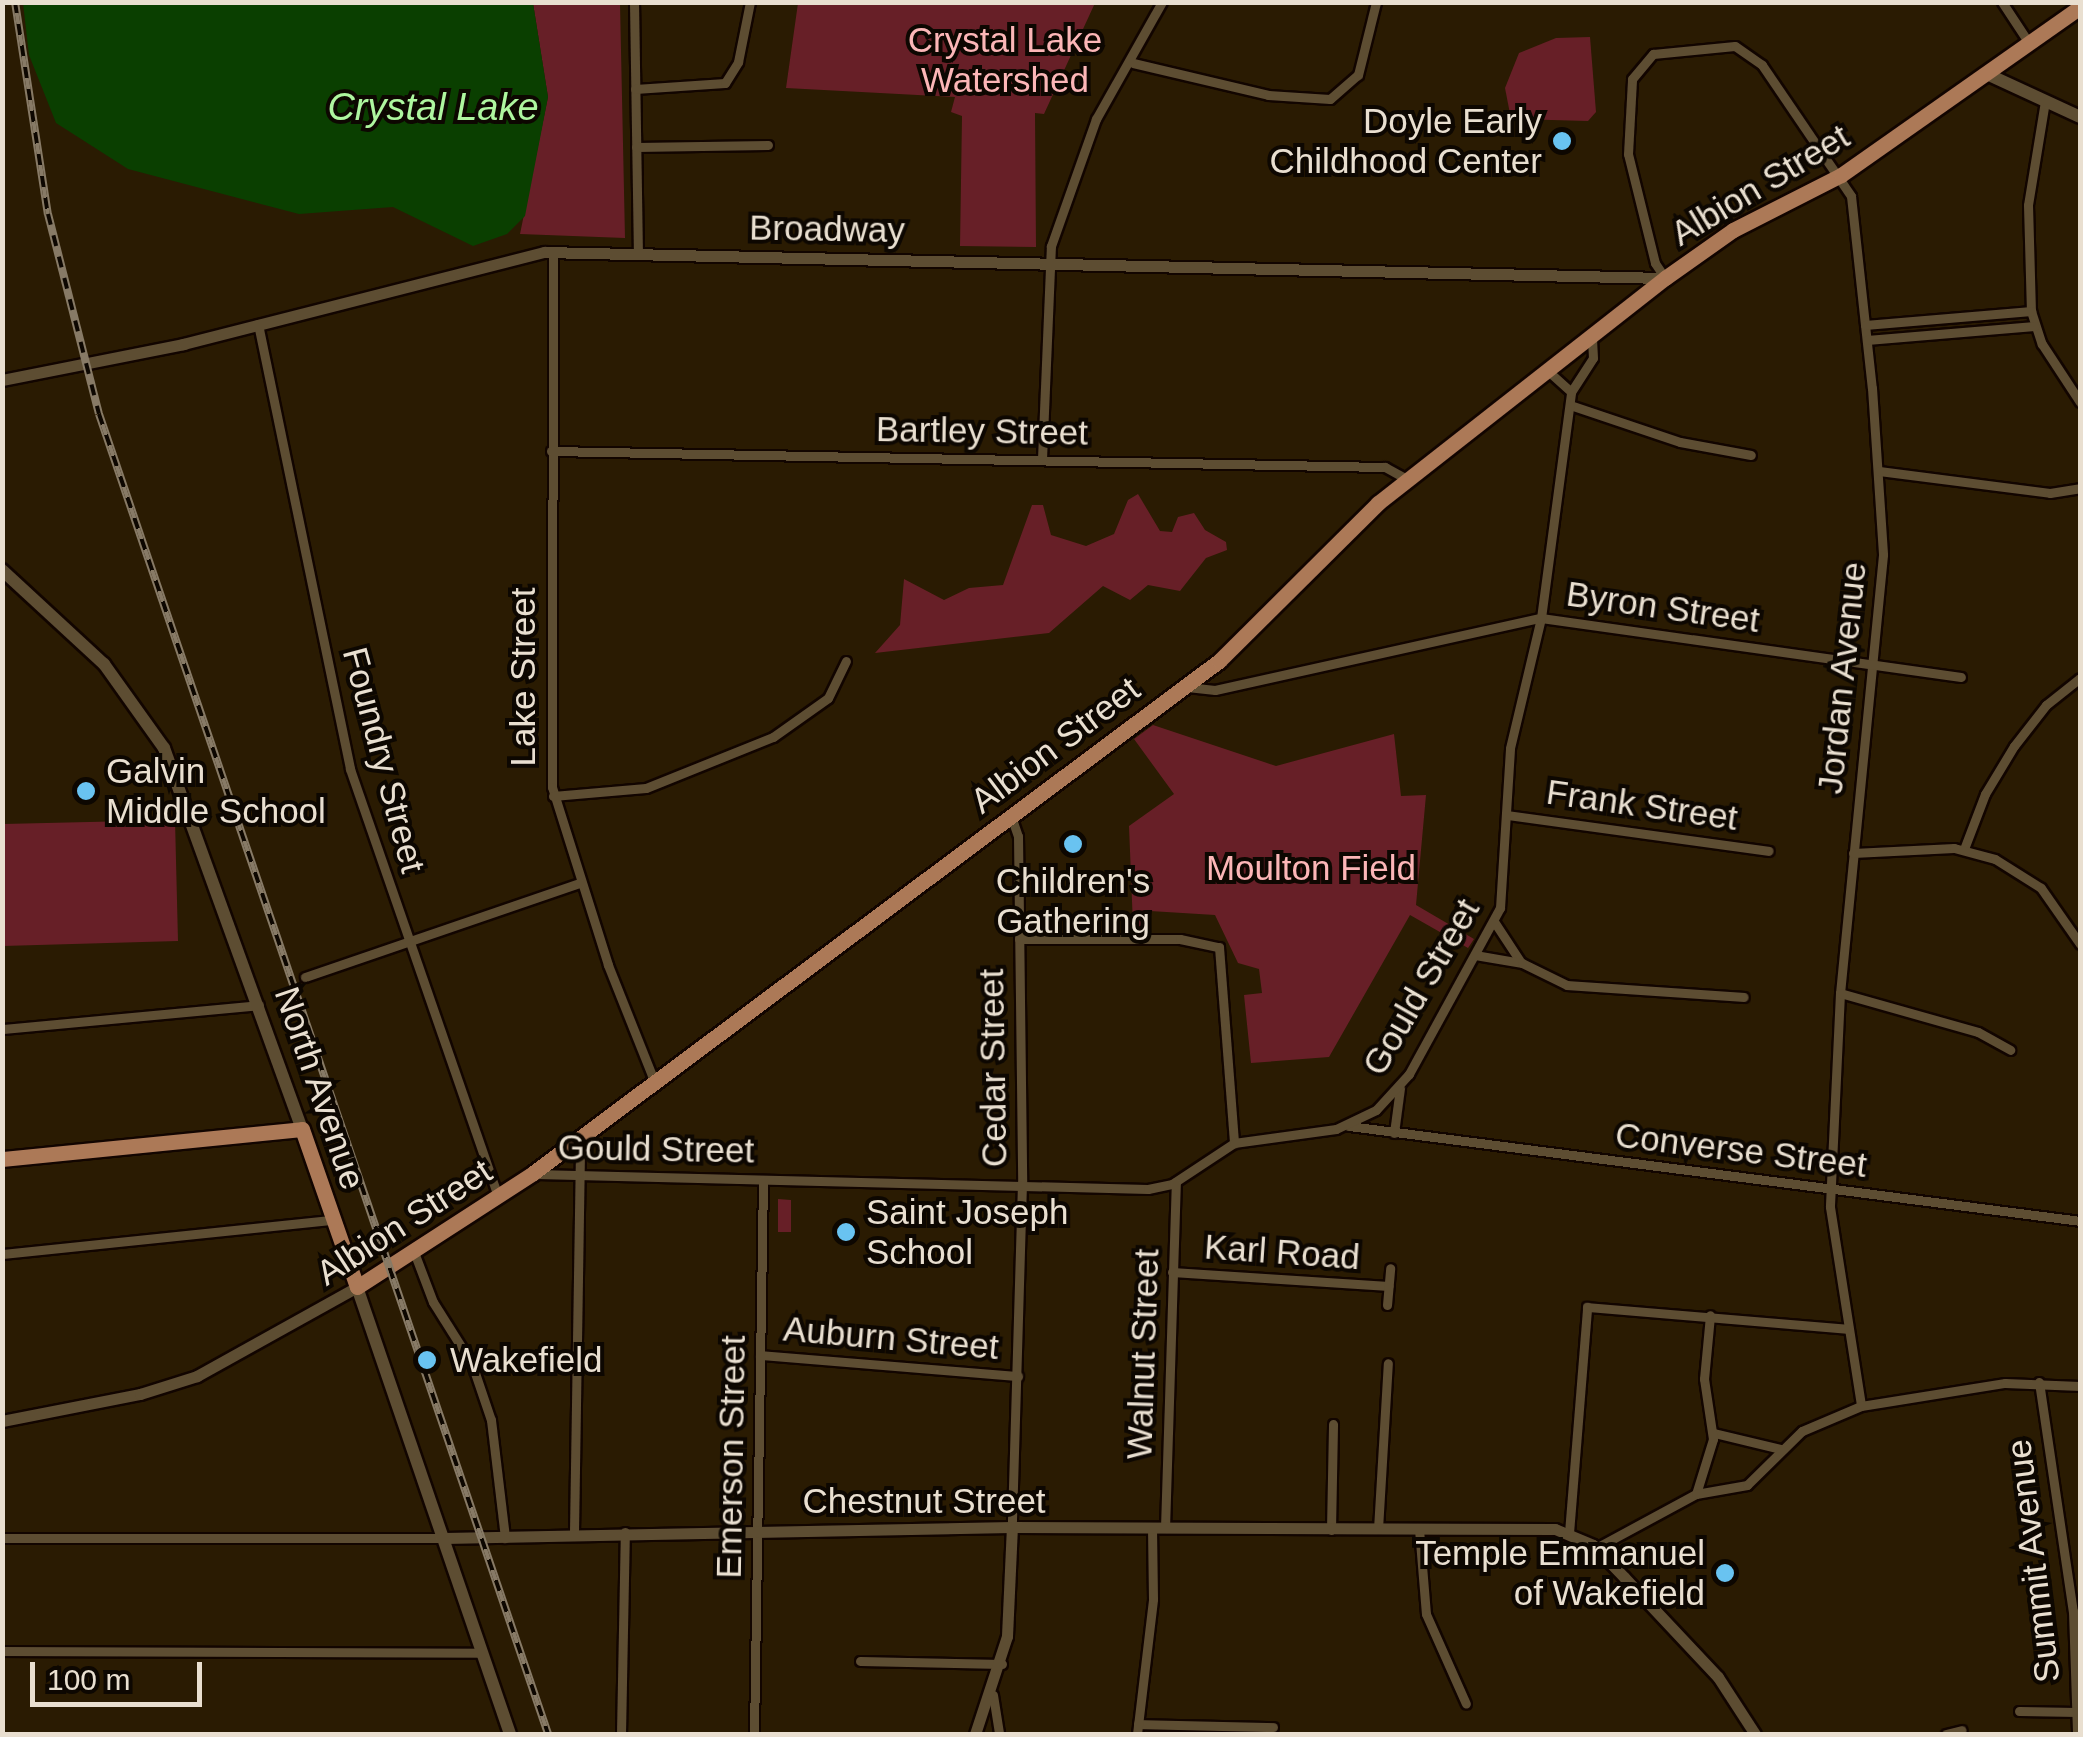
<!DOCTYPE html>
<html>
<head>
<meta charset="utf-8">
<style>
	body { margin:0 }
	#map { position:relative; width:2083px; height:1737px; overflow:hidden; background:#2a1b02; font-family:Arial,sans-serif }
	div>[style] { position:absolute }
	[style*='--x'] { left:calc(var(--x)*1px); top:calc(var(--y)*1px); width:calc(var(--w)*1px); rotate:calc(var(--a)*1deg) }
	.green>* { inset:0; background:#671f27 }
	.water>* { inset:0; background:#0a3f00 }
	.roads { filter:drop-shadow(2px 0 #120500) drop-shadow(-2px 0 #120500) drop-shadow(0 2px #120500) drop-shadow(0 -2px #120500) }
	.minor>* { height:9px; margin:-4.5px; padding:0 4.5px; transform-origin:4.5px; border-radius:4.5px; background:#5d4d32 }
	.tertiary>* { height:11px; margin:-5.5px; padding:0 5.5px; transform-origin:5.5px; border-radius:5.5px; background:#5d4d32 }
	.secondary>* { height:12px; margin:-6px; padding:0 6px; transform-origin:6px; border-radius:6px; background:#5d4d32 }
	.primary>* { height:15px; margin:-7.5px; padding:0 7.5px; transform-origin:7.5px; border-radius:7.5px; background:#ac7957 }
	.rail>* { height:8px; margin-top:-4px; transform-origin:0; background:repeating-linear-gradient(90deg,#0d0701 0 11px,#877a66 0 22px); box-sizing:border-box; border-block:2px solid #877a66 }
	.dots>* { width:28px; height:28px; translate:-50% -50%; box-sizing:border-box; border:5px solid #0d0701; border-radius:50% }
	span { translate:-50% -50%; white-space:nowrap; text-align:center; line-height:1.15; -webkit-text-stroke:8px #0d0701; paint-order:stroke }
	.park-label { font-size:35px; color:#fcb6b7 }
	.poi-label { font-size:35px; color:#e9dfd0 }
	.right { translate:-100% -50%; text-align:right }
	.left { translate:0 -50%; text-align:left }
	.street-label { font-size:35px; color:#e9dfd0 }
	.water-label { font-size:38px; color:#aef69f; font-style:italic }
	.frame { position:absolute; inset:0; border:5px solid #e9dfd0; pointer-events:none }
	.scale { position:absolute; left:30px; top:1662px; width:172px; height:45px; box-sizing:border-box; border:5px solid #e9dfd0; border-top:0; padding-left:12px; font-size:30px; line-height:35px; white-space:nowrap; color:#e9dfd0; -webkit-text-stroke:8px #0d0701; paint-order:stroke }
</style>
</head>
<body>
<div id="map">
	<div class="green">
		<div style="clip-path:polygon(533px 3px,620px 3px,625px 238px,520px 234px,548px 97px)"></div>
		<div style="clip-path:polygon(798px 3px,1095px 3px,1044px 114px,1035px 113px,1036px 247px,960px 246px,962px 116px,951px 112px,955px 97px,786px 88px)"></div>
		<div style="clip-path:polygon(1590px 37px,1596px 112px,1588px 121px,1511px 119px,1505px 88px,1519px 53px,1556px 38px)"></div>
		<div style="clip-path:polygon(1138px 494px,1160px 531px,1172px 532px,1178px 517px,1194px 513px,1205px 530px,1226px 542px,1227px 550px,1206px 558px,1180px 591px,1148px 585px,1130px 600px,1103px 586px,1049px 633px,875px 653px,900px 625px,904px 579px,944px 600px,969px 588px,1003px 585px,1032px 505px,1043px 505px,1051px 535px,1086px 546px,1114px 534px,1128px 500px)"></div>
		<div style="clip-path:polygon(1153px 725px,1276px 766px,1394px 734px,1401px 796px,1426px 795px,1416px 905px,1474px 939px,1468px 948px,1410px 915px,1329px 1057px,1251px 1063px,1244px 995px,1262px 993px,1259px 969px,1238px 963px,1215px 915px,1150px 911px,1150px 926px,1133px 926px,1129px 826px,1174px 794px,1134px 739px)"></div>
		<div style="clip-path:polygon(175px 820px,178px 941px,3px 946px,3px 824px)"></div>
		<div style="clip-path:polygon(778px 1199px,791px 1200px,791px 1232px,778px 1232px)"></div>
	</div>
	<div class="water">
		<div style="clip-path:polygon(23px 3px,533px 3px,548px 97px,525px 216px,507px 234px,473px 246px,393px 207px,299px 214px,128px 169px,56px 123px,29px 55px)"></div>
	</div>
	<div class="roads">
		<div class="minor">
			<div style="--x:634;--y:2;--w:251;--a:89.1"></div>
			<div style="--x:2002;--y:2;--w:49;--a:56.6"></div>
			<div style="--x:1133;--y:63;--w:139;--a:13.3"></div>
			<div style="--x:1268;--y:95;--w:62;--a:3.7"></div>
			<div style="--x:1330;--y:99;--w:37;--a:-41"></div>
			<div style="--x:1358;--y:75;--w:75;--a:-76.1"></div>
			<div style="--x:635;--y:89;--w:90;--a:-3.8"></div>
			<div style="--x:725;--y:83;--w:25;--a:-58"></div>
			<div style="--x:738;--y:62;--w:61;--a:-78.7"></div>
			<div style="--x:2045;--y:101;--w:105;--a:99.3"></div>
			<div style="--x:2028;--y:205;--w:106;--a:88.4"></div>
			<div style="--x:2031;--y:311;--w:35;--a:72"></div>
			<div style="--x:2042;--y:344;--w:69;--a:56.8"></div>
			<div style="--x:636;--y:147;--w:132;--a:-0.9"></div>
			<div style="--x:553;--y:252;--w:535;--a:90.11"></div>
			<div style="--x:552;--y:787;--w:187;--a:72.5"></div>
			<div style="--x:608;--y:965;--w:127;--a:68.3"></div>
			<div style="--x:1665;--y:278;--w:18;--a:-124"></div>
			<div style="--x:1655;--y:263;--w:112;--a:-103.9"></div>
			<div style="--x:1628;--y:154;--w:75;--a:-86.9"></div>
			<div style="--x:1632;--y:79;--w:33;--a:-50"></div>
			<div style="--x:1653;--y:54;--w:82;--a:-5.6"></div>
			<div style="--x:1735;--y:46;--w:33;--a:35"></div>
			<div style="--x:1762;--y:65;--w:158;--a:55.8"></div>
			<div style="--x:1851;--y:196;--w:193;--a:83.8"></div>
			<div style="--x:1872;--y:388;--w:167;--a:86.2"></div>
			<div style="--x:1883;--y:555;--w:440;--a:95.6"></div>
			<div style="--x:1840;--y:993;--w:214;--a:92.7"></div>
			<div style="--x:1830;--y:1207;--w:201;--a:81.1"></div>
			<div style="--x:258;--y:324;--w:454;--a:78.3"></div>
			<div style="--x:350;--y:769;--w:452;--a:70.9"></div>
			<div style="--x:1865;--y:325;--w:167;--a:-4.8"></div>
			<div style="--x:1867;--y:340;--w:168;--a:-4.8"></div>
			<div style="--x:1548;--y:371;--w:31;--a:42"></div>
			<div style="--x:1570;--y:405;--w:116;--a:18.6"></div>
			<div style="--x:1680;--y:442;--w:72;--a:10.4"></div>
			<div style="--x:551;--y:451;--w:834;--a:1.1"></div>
			<div style="--x:1385;--y:467;--w:26;--a:29"></div>
			<div style="--x:1042;--y:459;--w:213;--a:-87.6"></div>
			<div style="--x:1051;--y:246;--w:135;--a:-70.5"></div>
			<div style="--x:1096;--y:119;--w:134;--a:-60.6"></div>
			<div style="--x:1879;--y:471;--w:172;--a:7.3"></div>
			<div style="--x:2050;--y:493;--w:30;--a:-9"></div>
			<div style="--x:1187;--y:687;--w:28;--a:6"></div>
			<div style="--x:1215;--y:690;--w:334;--a:-12.5"></div>
			<div style="--x:1541;--y:618;--w:424;--a:8"></div>
			<div style="--x:553;--y:796;--w:93;--a:-4.9"></div>
			<div style="--x:646;--y:788;--w:137;--a:-21.9"></div>
			<div style="--x:773;--y:737;--w:67;--a:-35.3"></div>
			<div style="--x:828;--y:698;--w:41;--a:-64.1"></div>
			<div style="--x:1507;--y:815;--w:264;--a:7.8"></div>
			<div style="--x:1011;--y:816;--w:21;--a:71"></div>
			<div style="--x:1018;--y:836;--w:347;--a:89.3"></div>
			<div style="--x:1022;--y:1183;--w:344;--a:91.7"></div>
			<div style="--x:1964;--y:849;--w:59;--a:-69.1"></div>
			<div style="--x:1985;--y:794;--w:56;--a:-58.9"></div>
			<div style="--x:2014;--y:746;--w:52;--a:-52"></div>
			<div style="--x:2046;--y:705;--w:43;--a:-38.5"></div>
			<div style="--x:1853;--y:853;--w:101;--a:-2.8"></div>
			<div style="--x:1954;--y:848;--w:42;--a:15"></div>
			<div style="--x:1995;--y:859;--w:54;--a:32.2"></div>
			<div style="--x:2041;--y:888;--w:68;--a:55.1"></div>
			<div style="--x:1495;--y:923;--w:45;--a:56.7"></div>
			<div style="--x:1019;--y:939;--w:161;--a:0"></div>
			<div style="--x:1180;--y:939;--w:40;--a:12"></div>
			<div style="--x:1219;--y:947;--w:197;--a:85.6"></div>
			<div style="--x:1475;--y:955;--w:48;--a:9.7"></div>
			<div style="--x:1522;--y:963;--w:50;--a:26.1"></div>
			<div style="--x:1567;--y:985;--w:177;--a:3.9"></div>
			<div style="--x:305;--y:977;--w:291;--a:-18.9"></div>
			<div style="--x:1840;--y:993;--w:143;--a:15.8"></div>
			<div style="--x:1978;--y:1032;--w:37;--a:29"></div>
			<div style="--x:2;--y:1029;--w:258;--a:-5.3"></div>
			<div style="--x:1349;--y:1126;--w:737;--a:7.4"></div>
			<div style="--x:1394;--y:1133;--w:45;--a:-82.4"></div>
			<div style="--x:536;--y:1174;--w:612;--a:1.4"></div>
			<div style="--x:1148;--y:1189;--w:25;--a:-12"></div>
			<div style="--x:1172;--y:1184;--w:74;--a:-33.5"></div>
			<div style="--x:1234;--y:1143;--w:103;--a:-7.8"></div>
			<div style="--x:1336;--y:1129;--w:44;--a:-25.4"></div>
			<div style="--x:1376;--y:1110;--w:49;--a:-47.5"></div>
			<div style="--x:1409;--y:1074;--w:189;--a:-61.3"></div>
			<div style="--x:1500;--y:908;--w:160;--a:-86.4"></div>
			<div style="--x:1510;--y:748;--w:134;--a:-76.6"></div>
			<div style="--x:1541;--y:618;--w:228;--a:-82.4"></div>
			<div style="--x:1571;--y:392;--w:40;--a:-57.1"></div>
			<div style="--x:1593;--y:358;--w:20;--a:-93"></div>
			<div style="--x:414;--y:1252;--w:53;--a:69.2"></div>
			<div style="--x:433;--y:1302;--w:73;--a:57.8"></div>
			<div style="--x:472;--y:1364;--w:59;--a:71.3"></div>
			<div style="--x:491;--y:1420;--w:119;--a:83.2"></div>
			<div style="--x:2;--y:1254;--w:333;--a:-5.9"></div>
			<div style="--x:1172;--y:1272;--w:217;--a:3.7"></div>
			<div style="--x:1387;--y:1305;--w:37;--a:-85"></div>
			<div style="--x:760;--y:1355;--w:259;--a:4.7"></div>
			<div style="--x:2039;--y:1382;--w:232;--a:81.6"></div>
			<div style="--x:2073;--y:1611;--w:123;--a:88.1"></div>
			<div style="--x:1714;--y:1433;--w:68;--a:13.6"></div>
			<div style="--x:1696;--y:1494;--w:58;--a:-72.8"></div>
			<div style="--x:1713;--y:1439;--w:61;--a:-98.5"></div>
			<div style="--x:1704;--y:1379;--w:64;--a:-84.6"></div>
			<div style="--x:1165;--y:1528;--w:346;--a:-88.2"></div>
			<div style="--x:1378;--y:1529;--w:166;--a:-86.6"></div>
			<div style="--x:1419;--y:1529;--w:85;--a:85.3"></div>
			<div style="--x:1426;--y:1614;--w:98;--a:66"></div>
			<div style="--x:1331;--y:1530;--w:106;--a:-88.9"></div>
			<div style="--x:574;--y:1532;--w:393;--a:-89.1"></div>
			<div style="--x:1569;--y:1533;--w:227;--a:-85.4"></div>
			<div style="--x:1587;--y:1307;--w:262;--a:4.8"></div>
			<div style="--x:2;--y:1538;--w:442;--a:0"></div>
			<div style="--x:1596;--y:1548;--w:114;--a:-28.4"></div>
			<div style="--x:1696;--y:1494;--w:52;--a:-10"></div>
			<div style="--x:1747;--y:1485;--w:77;--a:-44.5"></div>
			<div style="--x:1802;--y:1431;--w:64;--a:-23"></div>
			<div style="--x:1861;--y:1406;--w:146;--a:-9.1"></div>
			<div style="--x:2005;--y:1383;--w:75;--a:2.3"></div>
			<div style="--x:2;--y:1651;--w:480;--a:0.2"></div>
			<div style="--x:860;--y:1661;--w:142;--a:1.2"></div>
			<div style="--x:993;--y:1695;--w:39;--a:81"></div>
			<div style="--x:2019;--y:1711;--w:58;--a:1"></div>
			<div style="--x:1138;--y:1724;--w:135;--a:1.3"></div>
			<div style="--x:621;--y:1734;--w:202;--a:-88.9"></div>
			<div style="--x:754;--y:1734;--w:554;--a:-89.07"></div>
			<div style="--x:1137;--y:1734;--w:136;--a:-83.2"></div>
			<div style="--x:1153;--y:1599;--w:71;--a:-90.8"></div>
			<div style="--x:1946;--y:1734;--w:16;--a:-14"></div>
		</div>
		<div class="tertiary">
			<div style="--x:2;--y:380;--w:185;--a:-11.2"></div>
			<div style="--x:183;--y:344;--w:373;--a:-14.3"></div>
			<div style="--x:544;--y:252;--w:1121;--a:1.33"></div>
			<div style="--x:2;--y:1421;--w:141;--a:-11.1"></div>
			<div style="--x:140;--y:1394;--w:60;--a:-17.5"></div>
			<div style="--x:197;--y:1376;--w:183;--a:-29.1"></div>
			<div style="--x:444;--y:1538;--w:568;--a:-1.11"></div>
			<div style="--x:1012;--y:1527;--w:543;--a:0.21"></div>
			<div style="--x:1555;--y:1529;--w:41;--a:22.8"></div>
			<div style="--x:1593;--y:1545;--w:45;--a:45.9"></div>
			<div style="--x:1624;--y:1577;--w:137;--a:46.8"></div>
			<div style="--x:1718;--y:1677;--w:68;--a:57"></div>
			<div style="--x:975;--y:1734;--w:103;--a:-71.9"></div>
			<div style="--x:1007;--y:1636;--w:109;--a:-87.4"></div>
		</div>
		<div class="secondary">
			<div style="--x:1987;--y:74;--w:102;--a:24.8"></div>
			<div style="--x:2;--y:570;--w:139;--a:42.7"></div>
			<div style="--x:104;--y:664;--w:103;--a:54.5"></div>
			<div style="--x:164;--y:748;--w:405;--a:70.1"></div>
			<div style="--x:357;--y:1287;--w:472;--a:71.1"></div>
		</div>
		<div class="primary">
			<div style="--x:2;--y:1159;--w:301;--a:-5.7"></div>
			<div style="--x:302;--y:1129;--w:167;--a:70.8"></div>
			<div style="--x:357;--y:1287;--w:210;--a:-32.9"></div>
			<div style="--x:533;--y:1173;--w:856;--a:-36.74"></div>
			<div style="--x:1219;--y:661;--w:224;--a:-44.8"></div>
			<div style="--x:1378;--y:503;--w:365;--a:-38.1"></div>
			<div style="--x:1665;--y:278;--w:83;--a:-35.2"></div>
			<div style="--x:1733;--y:230;--w:121;--a:-27"></div>
			<div style="--x:1841;--y:175;--w:292;--a:-35.1"></div>
		</div>
	</div>
	<div class="rail">
		<div style="--x:15;--y:2;--w:215;--a:81.2"></div>
		<div style="--x:48;--y:214;--w:206;--a:75.7"></div>
		<div style="--x:99;--y:414;--w:1394;--a:71.21"></div>
	</div>
	<div class="dots">
		<div style="left:1562px;top:141px;background:#69c3f1"></div>
		<div style="left:86px;top:791px;background:#69c3f1"></div>
		<div style="left:1073px;top:844px;background:#69c3f1"></div>
		<div style="left:846px;top:1232px;background:#69c3f1"></div>
		<div style="left:427px;top:1360px;background:#69c3f1"></div>
		<div style="left:1725px;top:1573px;background:#69c3f1"></div>
	</div>
	<div class="park-label">
		<span style="left:1005px;top:60px">Crystal Lake<br>Watershed</span>
		<span style="left:1311px;top:868px">Moulton Field</span>
	</div>
	<div class="poi-label">
		<span class="right" style="left:1542px;top:141px">Doyle Early<br>Childhood Center</span>
		<span class="left" style="left:106px;top:791px">Galvin<br>Middle School</span>
		<span style="left:1073px;top:901px">Children's<br>Gathering</span>
		<span class="left" style="left:866px;top:1232px">Saint Joseph<br>School</span>
		<span class="left" style="left:450px;top:1360px">Wakefield</span>
		<span class="right" style="left:1705px;top:1573px">Temple Emmanuel<br>of Wakefield</span>
	</div>
	<div class="street-label">
		<span style="left:1760px;top:185px;rotate:-31deg">Albion Street</span>
		<span style="left:827px;top:229px;rotate:1deg">Broadway</span>
		<span style="left:982px;top:431px;rotate:1deg">Bartley Street</span>
		<span style="left:1663px;top:607px;rotate:8deg">Byron Street</span>
		<span style="left:523px;top:677px;rotate:-90deg">Lake Street</span>
		<span style="left:1842px;top:678px;rotate:-84deg">Jordan Avenue</span>
		<span style="left:1055px;top:745px;rotate:-37deg">Albion Street</span>
		<span style="left:384px;top:760px;rotate:75deg">Foundry Street</span>
		<span style="left:1642px;top:805px;rotate:8deg">Frank Street</span>
		<span style="left:1421px;top:987px;rotate:-60deg">Gould Street</span>
		<span style="left:993px;top:1068px;rotate:-91deg">Cedar Street</span>
		<span style="left:320px;top:1088px;rotate:71deg">North Avenue</span>
		<span style="left:656px;top:1149px;rotate:1deg">Gould Street</span>
		<span style="left:1741px;top:1150px;rotate:7deg">Converse Street</span>
		<span style="left:404px;top:1222px;rotate:-33deg">Albion Street</span>
		<span style="left:1282px;top:1252px;rotate:4deg">Karl Road</span>
		<span style="left:891px;top:1338px;rotate:5deg">Auburn Street</span>
		<span style="left:1143px;top:1354px;rotate:-88deg">Walnut Street</span>
		<span style="left:731px;top:1457px;rotate:-89deg">Emerson Street</span>
		<span style="left:924px;top:1501px">Chestnut Street</span>
		<span style="left:2033px;top:1561px;rotate:-97deg">Summit Avenue</span>
	</div>
	<div class="water-label">
		<span style="left:433px;top:108px">Crystal Lake</span>
	</div>
	<div class="frame"></div>
	<div class="scale">100 m</div>
</div>
</body>
</html>
